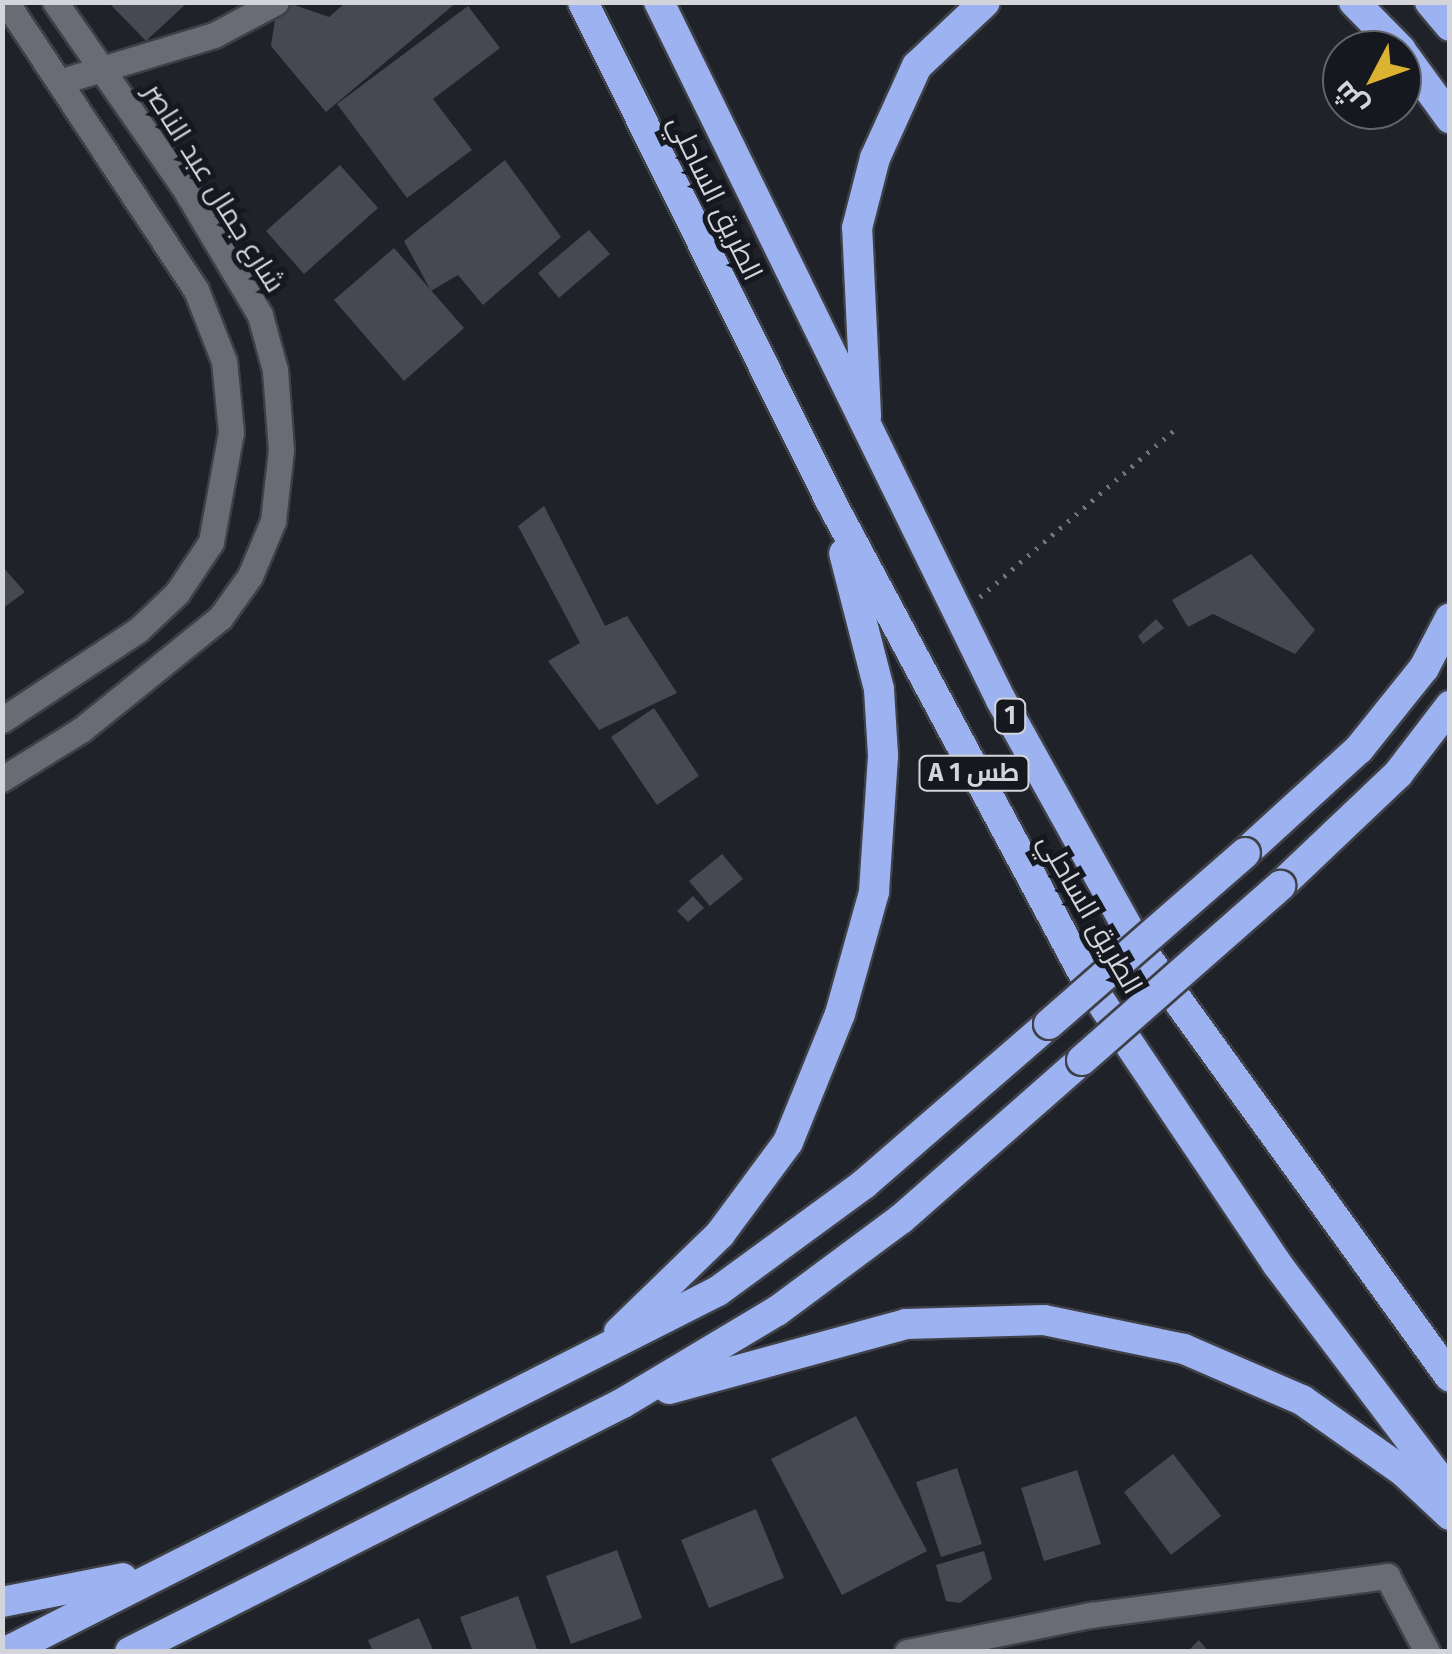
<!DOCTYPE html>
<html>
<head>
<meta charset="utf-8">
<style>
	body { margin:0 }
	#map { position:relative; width:1452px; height:1654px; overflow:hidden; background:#1f2229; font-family:"Fira Sans",Cairo,sans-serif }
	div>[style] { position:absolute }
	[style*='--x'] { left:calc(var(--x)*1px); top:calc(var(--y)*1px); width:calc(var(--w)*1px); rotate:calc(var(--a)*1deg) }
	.building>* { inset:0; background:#464951 }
	.path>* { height:5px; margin-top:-2.5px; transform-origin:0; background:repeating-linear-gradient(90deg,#72747b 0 2.5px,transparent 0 10.5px) }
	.roads { filter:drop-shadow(2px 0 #3e4046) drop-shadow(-2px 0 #3e4046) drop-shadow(0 2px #3e4046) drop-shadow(0 -2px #3e4046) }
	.street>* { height:25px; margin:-12.5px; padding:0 12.5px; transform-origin:12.5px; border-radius:12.5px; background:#696c75 }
	.secondary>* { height:25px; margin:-12.5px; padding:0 12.5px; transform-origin:12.5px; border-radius:12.5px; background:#696c75 }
	.highway>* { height:30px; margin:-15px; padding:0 15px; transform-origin:15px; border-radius:15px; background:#9cb2f1 }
	.bridges { filter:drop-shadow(2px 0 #3e4046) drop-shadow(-2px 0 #3e4046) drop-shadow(0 2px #3e4046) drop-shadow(0 -2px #3e4046) }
	.highway-bridge>* { height:30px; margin:-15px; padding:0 15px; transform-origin:15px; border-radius:15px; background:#9cb2f1 }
	span { translate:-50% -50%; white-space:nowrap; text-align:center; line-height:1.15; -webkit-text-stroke:10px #161820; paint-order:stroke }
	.shield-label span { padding:2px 8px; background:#161820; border:2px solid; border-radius:8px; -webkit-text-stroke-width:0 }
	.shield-label { font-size:25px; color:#d3d5db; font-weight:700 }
	.street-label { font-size:28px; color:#d3d5db }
	.frame { position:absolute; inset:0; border:5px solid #d3d5db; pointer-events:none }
	.north { position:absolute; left:1322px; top:30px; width:100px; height:100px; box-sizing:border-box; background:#161820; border:2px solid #62646b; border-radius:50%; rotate:229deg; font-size:28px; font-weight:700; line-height:40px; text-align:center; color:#d3d5db }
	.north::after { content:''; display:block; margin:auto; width:35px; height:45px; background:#dcb233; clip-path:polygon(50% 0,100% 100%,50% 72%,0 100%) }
</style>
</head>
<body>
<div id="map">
	<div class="building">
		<div style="clip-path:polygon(108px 2px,188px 2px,146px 41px)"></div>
		<div style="clip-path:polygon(286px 2px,329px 17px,346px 2px,457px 2px,326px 112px,271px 46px,276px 13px)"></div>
		<div style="clip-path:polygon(468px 6px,500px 48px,433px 99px,472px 150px,407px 198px,337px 104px)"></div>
		<div style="clip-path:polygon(505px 160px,561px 237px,483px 305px,458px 275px,431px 291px,404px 241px)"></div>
		<div style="clip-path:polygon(340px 165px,378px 208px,304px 274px,266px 231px)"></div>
		<div style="clip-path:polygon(589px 230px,610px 254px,559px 298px,538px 273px)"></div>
		<div style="clip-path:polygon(394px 248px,464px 328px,404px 381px,334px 300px)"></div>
		<div style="clip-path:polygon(544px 506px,605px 626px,627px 616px,677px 693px,599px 730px,548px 661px,580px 643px,518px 526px)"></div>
		<div style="clip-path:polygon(1251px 554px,1315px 630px,1295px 654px,1213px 614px,1188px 627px,1172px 600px)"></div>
		<div style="clip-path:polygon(2px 566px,25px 592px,2px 609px)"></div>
		<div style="clip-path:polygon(1156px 619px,1164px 628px,1143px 644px,1138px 636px)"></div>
		<div style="clip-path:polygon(654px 708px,699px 776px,657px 805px,611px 737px)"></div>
		<div style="clip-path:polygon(722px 854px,743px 879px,710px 906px,689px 881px)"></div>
		<div style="clip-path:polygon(693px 896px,704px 908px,688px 922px,677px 911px)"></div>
		<div style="clip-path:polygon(856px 1416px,927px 1551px,842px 1595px,771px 1459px)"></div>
		<div style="clip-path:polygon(1173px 1454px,1221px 1516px,1171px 1555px,1124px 1492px)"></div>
		<div style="clip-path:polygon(957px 1468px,982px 1544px,941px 1557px,916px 1482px)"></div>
		<div style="clip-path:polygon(1077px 1470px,1101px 1544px,1044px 1561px,1021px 1488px)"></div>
		<div style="clip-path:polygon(756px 1509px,784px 1578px,709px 1608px,681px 1540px)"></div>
		<div style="clip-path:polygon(617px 1550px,642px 1618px,571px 1644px,546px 1576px)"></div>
		<div style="clip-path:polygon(984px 1551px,992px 1579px,960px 1603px,946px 1601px,936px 1565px)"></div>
		<div style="clip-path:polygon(518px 1596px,538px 1652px,473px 1652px,460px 1617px)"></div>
		<div style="clip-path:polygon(419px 1618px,434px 1652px,373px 1652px,368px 1640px)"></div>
		<div style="clip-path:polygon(1199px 1640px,1209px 1652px,1187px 1652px)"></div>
	</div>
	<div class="path">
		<div style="--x:980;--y:597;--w:257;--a:-40.7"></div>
	</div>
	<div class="roads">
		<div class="street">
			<div style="--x:62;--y:81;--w:159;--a:-16.8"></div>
			<div style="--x:214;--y:35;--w:70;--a:-28"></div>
			<div style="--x:907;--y:1652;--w:188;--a:-11.4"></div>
			<div style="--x:1091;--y:1615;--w:299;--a:-7.5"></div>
			<div style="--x:1387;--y:1576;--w:86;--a:62.2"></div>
		</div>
		<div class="secondary">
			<div style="--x:2;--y:720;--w:163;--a:-33.5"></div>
			<div style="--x:138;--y:630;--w:54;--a:-43.5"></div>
			<div style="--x:177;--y:593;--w:61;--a:-56.3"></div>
			<div style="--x:211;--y:542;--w:112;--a:-79.7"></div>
			<div style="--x:231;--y:432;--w:71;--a:-95.6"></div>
			<div style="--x:224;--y:361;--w:76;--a:-111.5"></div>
			<div style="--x:196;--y:290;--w:345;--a:-123.4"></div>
			<div style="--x:2;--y:779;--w:93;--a:-31.8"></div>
			<div style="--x:81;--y:730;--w:179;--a:-38.9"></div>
			<div style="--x:220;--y:618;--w:52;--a:-54.5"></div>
			<div style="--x:250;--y:576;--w:60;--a:-67.3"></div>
			<div style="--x:273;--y:521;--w:71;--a:-83.6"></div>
			<div style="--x:281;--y:450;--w:80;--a:-94.3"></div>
			<div style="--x:275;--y:370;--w:57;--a:-105.3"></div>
			<div style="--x:260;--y:315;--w:150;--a:-120.8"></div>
			<div style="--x:183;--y:186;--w:224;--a:-124.8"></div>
		</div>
		<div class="highway">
			<div style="--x:583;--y:2;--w:558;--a:63.62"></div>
			<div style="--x:831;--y:502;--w:547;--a:61.84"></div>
			<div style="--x:1089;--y:984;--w:337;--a:56.1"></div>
			<div style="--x:1277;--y:1264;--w:287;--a:52.9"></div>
			<div style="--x:659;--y:2;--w:777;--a:63.9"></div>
			<div style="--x:1001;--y:700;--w:279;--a:60.9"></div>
			<div style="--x:1137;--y:944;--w:534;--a:54.14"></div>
			<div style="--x:1354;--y:2;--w:67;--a:45.6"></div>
			<div style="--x:1430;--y:2;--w:31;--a:50"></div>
			<div style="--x:1402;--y:52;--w:82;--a:54"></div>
			<div style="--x:866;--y:416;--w:188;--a:-92.7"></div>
			<div style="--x:857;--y:228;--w:72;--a:-75.6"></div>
			<div style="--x:875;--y:158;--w:101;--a:-65.5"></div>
			<div style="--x:917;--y:66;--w:93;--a:-43.3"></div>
			<div style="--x:1245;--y:853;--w:154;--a:-42.4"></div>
			<div style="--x:1359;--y:749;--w:104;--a:-51.3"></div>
			<div style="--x:1424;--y:668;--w:56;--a:-62.5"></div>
			<div style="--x:1280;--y:886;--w:163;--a:-43.5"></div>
			<div style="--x:1398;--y:774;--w:86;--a:-52.6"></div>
			<div style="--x:619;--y:1332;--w:141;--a:-44.1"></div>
			<div style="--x:720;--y:1234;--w:114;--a:-53.5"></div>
			<div style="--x:788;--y:1142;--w:138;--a:-67.9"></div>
			<div style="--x:840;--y:1014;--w:127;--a:-74.4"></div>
			<div style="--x:874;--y:892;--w:137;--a:-86.2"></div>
			<div style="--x:883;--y:755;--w:66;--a:-93.5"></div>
			<div style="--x:879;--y:689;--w:140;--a:-104.4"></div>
			<div style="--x:669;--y:1389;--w:246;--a:-15.3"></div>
			<div style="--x:906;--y:1324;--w:138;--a:-1.7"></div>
			<div style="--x:1044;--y:1320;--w:143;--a:11.7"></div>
			<div style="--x:1184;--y:1349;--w:129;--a:23.4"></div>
			<div style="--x:1302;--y:1400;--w:125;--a:35.2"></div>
			<div style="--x:1404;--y:1472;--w:63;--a:43.1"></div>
			<div style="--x:2;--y:1602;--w:123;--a:-11.2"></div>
			<div style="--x:6;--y:1652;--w:798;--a:-26.89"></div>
			<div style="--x:718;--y:1291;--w:181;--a:-36.2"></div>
			<div style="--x:864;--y:1184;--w:245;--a:-40.9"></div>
			<div style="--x:130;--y:1652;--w:552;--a:-26.8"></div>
			<div style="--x:623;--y:1403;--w:179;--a:-30.9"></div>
			<div style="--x:777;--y:1311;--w:154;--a:-36.6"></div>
			<div style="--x:901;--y:1219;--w:241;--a:-41.3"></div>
		</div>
	</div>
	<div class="bridges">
		<div class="highway-bridge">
			<div style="--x:1049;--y:1024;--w:260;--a:-41.1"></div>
			<div style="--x:1082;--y:1060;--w:264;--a:-41.3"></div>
		</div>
	</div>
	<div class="shield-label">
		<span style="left:1010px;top:716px">1</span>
		<span style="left:974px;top:773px">A 1 طس</span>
	</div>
	<div class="street-label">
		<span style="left:214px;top:188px;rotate:58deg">شارع جمال عبد الناصر</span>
		<span style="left:715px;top:198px;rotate:64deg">الطريق الساحلي</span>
		<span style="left:1090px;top:914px;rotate:60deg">الطريق الساحلي</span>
	</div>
	<div class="frame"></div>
	<div class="north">ش</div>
</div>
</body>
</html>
